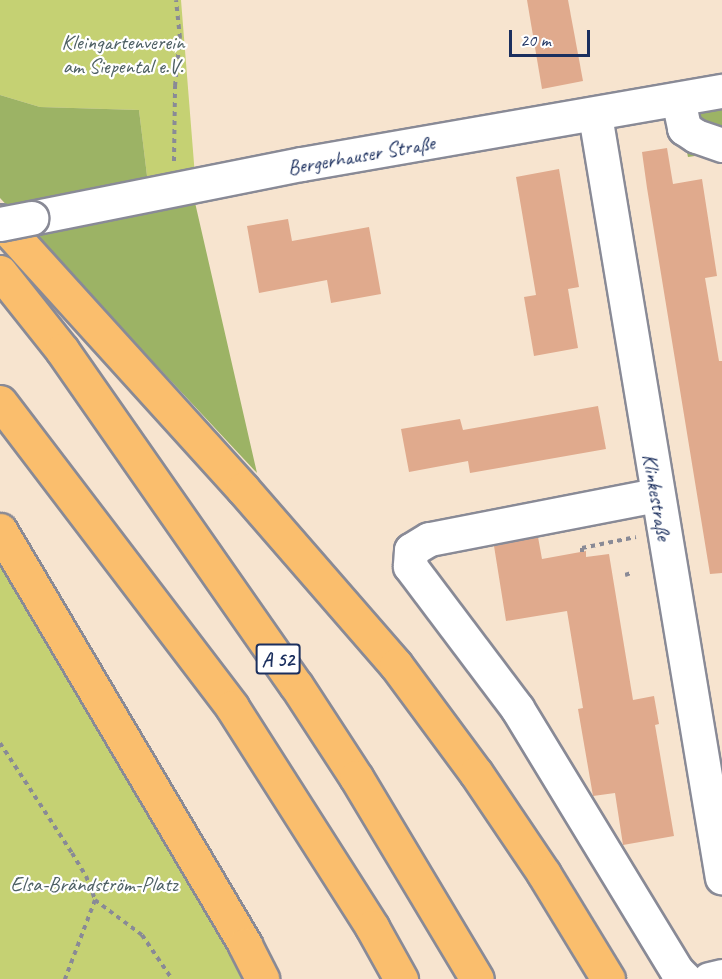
<!DOCTYPE html>
<html>
<head>
<meta charset="utf-8">
<style>
	body { margin:0 }
	#map { position:relative; width:722px; height:979px; overflow:hidden; background:#f7e4cf; font-family:Caveat,sans-serif }
	div>[style] { position:absolute }
	[style*='--x'] { left:calc(var(--x)*1px); top:calc(var(--y)*1px); width:calc(var(--w)*1px); rotate:calc(var(--a)*1deg) }
	.green>* { inset:0; background:#c5d173 }
	.forest>* { inset:0; background:#9cb365 }
	.building>* { inset:0; background:#e0aa8d }
	.path>* { height:4px; margin-top:-2px; transform-origin:0; background:repeating-linear-gradient(90deg,#898a96 0 4.5px,transparent 0 9px) }
	.roads { filter:drop-shadow(2px 0 #898a96) drop-shadow(-2px 0 #898a96) drop-shadow(0 2px #898a96) drop-shadow(0 -2px #898a96) }
	.minor>* { height:33px; margin:-16.5px; padding:0 16.5px; transform-origin:16.5px; border-radius:16.5px; background:#fff }
	.highway>* { height:33px; margin:-16.5px; padding:0 16.5px; transform-origin:16.5px; border-radius:16.5px; background:#fabe6d }
	.bridges { filter:drop-shadow(2px 0 #898a96) drop-shadow(-2px 0 #898a96) drop-shadow(0 2px #898a96) drop-shadow(0 -2px #898a96) }
	.minor-bridge>* { height:33px; margin:-16.5px; padding:0 16.5px; transform-origin:16.5px; border-radius:16.5px; background:#fff }
	span { translate:-50% -50%; white-space:nowrap; text-align:center; line-height:1.15; -webkit-text-stroke:4.5px #fff; paint-order:stroke }
	.shield-label span { padding:2px 4px; background:#fff; border:2px solid; border-radius:4px; -webkit-text-stroke-width:0 }
	.shield-label { font-size:20px; color:#1b2f5e; font-weight:700 }
	.park-label { font-size:21px; color:#4e6064 }
	.street-label { font-size:21px; color:#1b2f5e }
	.scale { position:absolute; left:509px; top:30px; width:81px; height:27px; box-sizing:border-box; border:3px solid #1b2f5e; border-top:0; padding-left:8px; font-size:18px; line-height:21px; white-space:nowrap; color:#1b2f5e; -webkit-text-stroke:4px #fff; paint-order:stroke }
</style>
</head>
<body>
<div id="map">
	<div class="green">
		<div style="clip-path:polygon(0 0,181px 0,195px 176px,148px 184px,139px 110px,40px 107px,0 95px)"></div>
		<div style="clip-path:polygon(0 541px,259px 979px,0 979px)"></div>
	</div>
	<div class="forest">
		<div style="clip-path:polygon(722px 92px,722px 152px,688px 157px,676px 102px)"></div>
		<div style="clip-path:polygon(0 95px,40px 107px,139px 110px,148px 184px,191px 185px,257px 473px,0 198px)"></div>
	</div>
	<div class="building">
		<div style="clip-path:polygon(527px 0,568px 0,583px 81px,542px 89px)"></div>
		<div style="clip-path:polygon(667px 148px,673px 184px,702px 179px,717px 276px,705px 278px,719px 361px,722px 361px,722px 573px,710px 574px,647px 188px,642px 152px)"></div>
		<div style="clip-path:polygon(559px 169px,579px 287px,568px 289px,578px 348px,534px 356px,524px 297px,536px 295px,516px 177px)"></div>
		<div style="clip-path:polygon(288px 219px,292px 241px,369px 227px,381px 294px,331px 303px,327px 280px,259px 293px,247px 226px)"></div>
		<div style="clip-path:polygon(598px 406px,606px 449px,470px 473px,468px 461px,409px 472px,401px 429px,460px 419px,463px 430px)"></div>
		<div style="clip-path:polygon(538px 537px,542px 559px,586px 551px,586px 557px,609px 554px,633px 700px,654px 696px,659px 724px,655px 725px,674px 836px,623px 845px,615px 793px,593px 796px,578px 709px,583px 708px,567px 611px,506px 621px,494px 546px)"></div>
	</div>
	<div class="path">
		<div style="--x:174;--y:161;--w:75;--a:-89.2"></div>
		<div style="--x:175;--y:86;--w:48;--a:-84.1"></div>
		<div style="--x:180;--y:38;--w:38;--a:-96"></div>
		<div style="--x:582;--y:552;--w:4;--a:-90"></div>
		<div style="--x:582;--y:548;--w:55;--a:-11.5"></div>
		<div style="--x:625;--y:575;--w:6;--a:-18"></div>
		<div style="--x:0;--y:743;--w:131;--a:56.8"></div>
		<div style="--x:72;--y:853;--w:27;--a:59"></div>
		<div style="--x:86;--y:876;--w:26;--a:69"></div>
		<div style="--x:95;--y:900;--w:85;--a:110.8"></div>
		<div style="--x:95;--y:900;--w:59;--a:36.7"></div>
		<div style="--x:142;--y:935;--w:53;--a:55.7"></div>
	</div>
	<div class="roads">
		<div class="minor">
			<div style="--x:678;--y:99;--w:30;--a:78"></div>
			<div style="--x:684;--y:128;--w:14;--a:34"></div>
			<div style="--x:696;--y:136;--w:28;--a:19"></div>
			<div style="--x:595;--y:115;--w:773;--a:80.55"></div>
			<div style="--x:31;--y:218;--w:276;--a:-11.3"></div>
			<div style="--x:302;--y:164;--w:426;--a:-9.9"></div>
			<div style="--x:656;--y:495;--w:231;--a:169"></div>
			<div style="--x:429;--y:539;--w:21;--a:149"></div>
			<div style="--x:411;--y:550;--w:16;--a:94"></div>
			<div style="--x:410;--y:566;--w:178;--a:53"></div>
			<div style="--x:517;--y:708;--w:308;--a:58.7"></div>
			<div style="--x:677;--y:971;--w:11;--a:45"></div>
			<div style="--x:709;--y:979;--w:13;--a:-13"></div>
		</div>
		<div class="highway">
			<div style="--x:0;--y:221;--w:362;--a:47.8"></div>
			<div style="--x:243;--y:489;--w:233;--a:49"></div>
			<div style="--x:396;--y:665;--w:134;--a:53.5"></div>
			<div style="--x:476;--y:773;--w:122;--a:56"></div>
			<div style="--x:544;--y:874;--w:123;--a:58.6"></div>
			<div style="--x:0;--y:272;--w:100;--a:51.5"></div>
			<div style="--x:62;--y:350;--w:409;--a:55.1"></div>
			<div style="--x:296;--y:685;--w:110;--a:56.9"></div>
			<div style="--x:356;--y:777;--w:235;--a:59.1"></div>
			<div style="--x:0;--y:402;--w:383;--a:52.7"></div>
			<div style="--x:232;--y:707;--w:261;--a:57.5"></div>
			<div style="--x:372;--y:927;--w:60;--a:60.9"></div>
			<div style="--x:0;--y:530;--w:482;--a:59.4"></div>
			<div style="--x:245;--y:945;--w:38;--a:63"></div>
		</div>
	</div>
	<div class="bridges">
		<div class="minor-bridge">
			<div style="--x:0;--y:224;--w:32;--a:-11"></div>
		</div>
	</div>
	<div class="shield-label">
		<span style="left:278px;top:659px">A 52</span>
	</div>
	<div class="park-label">
		<span style="left:123px;top:54px">Kleingartenverein<br>am Siepental e.V.</span>
		<span style="left:94px;top:884px">Elsa-Brändström-Platz</span>
	</div>
	<div class="street-label">
		<span style="left:361px;top:155px;rotate:-10deg">Bergerhauser Straße</span>
		<span style="left:657px;top:497px;rotate:80deg">Klinkestraße</span>
	</div>
	<div class="scale">20 m</div>
</div>
</body>
</html>
